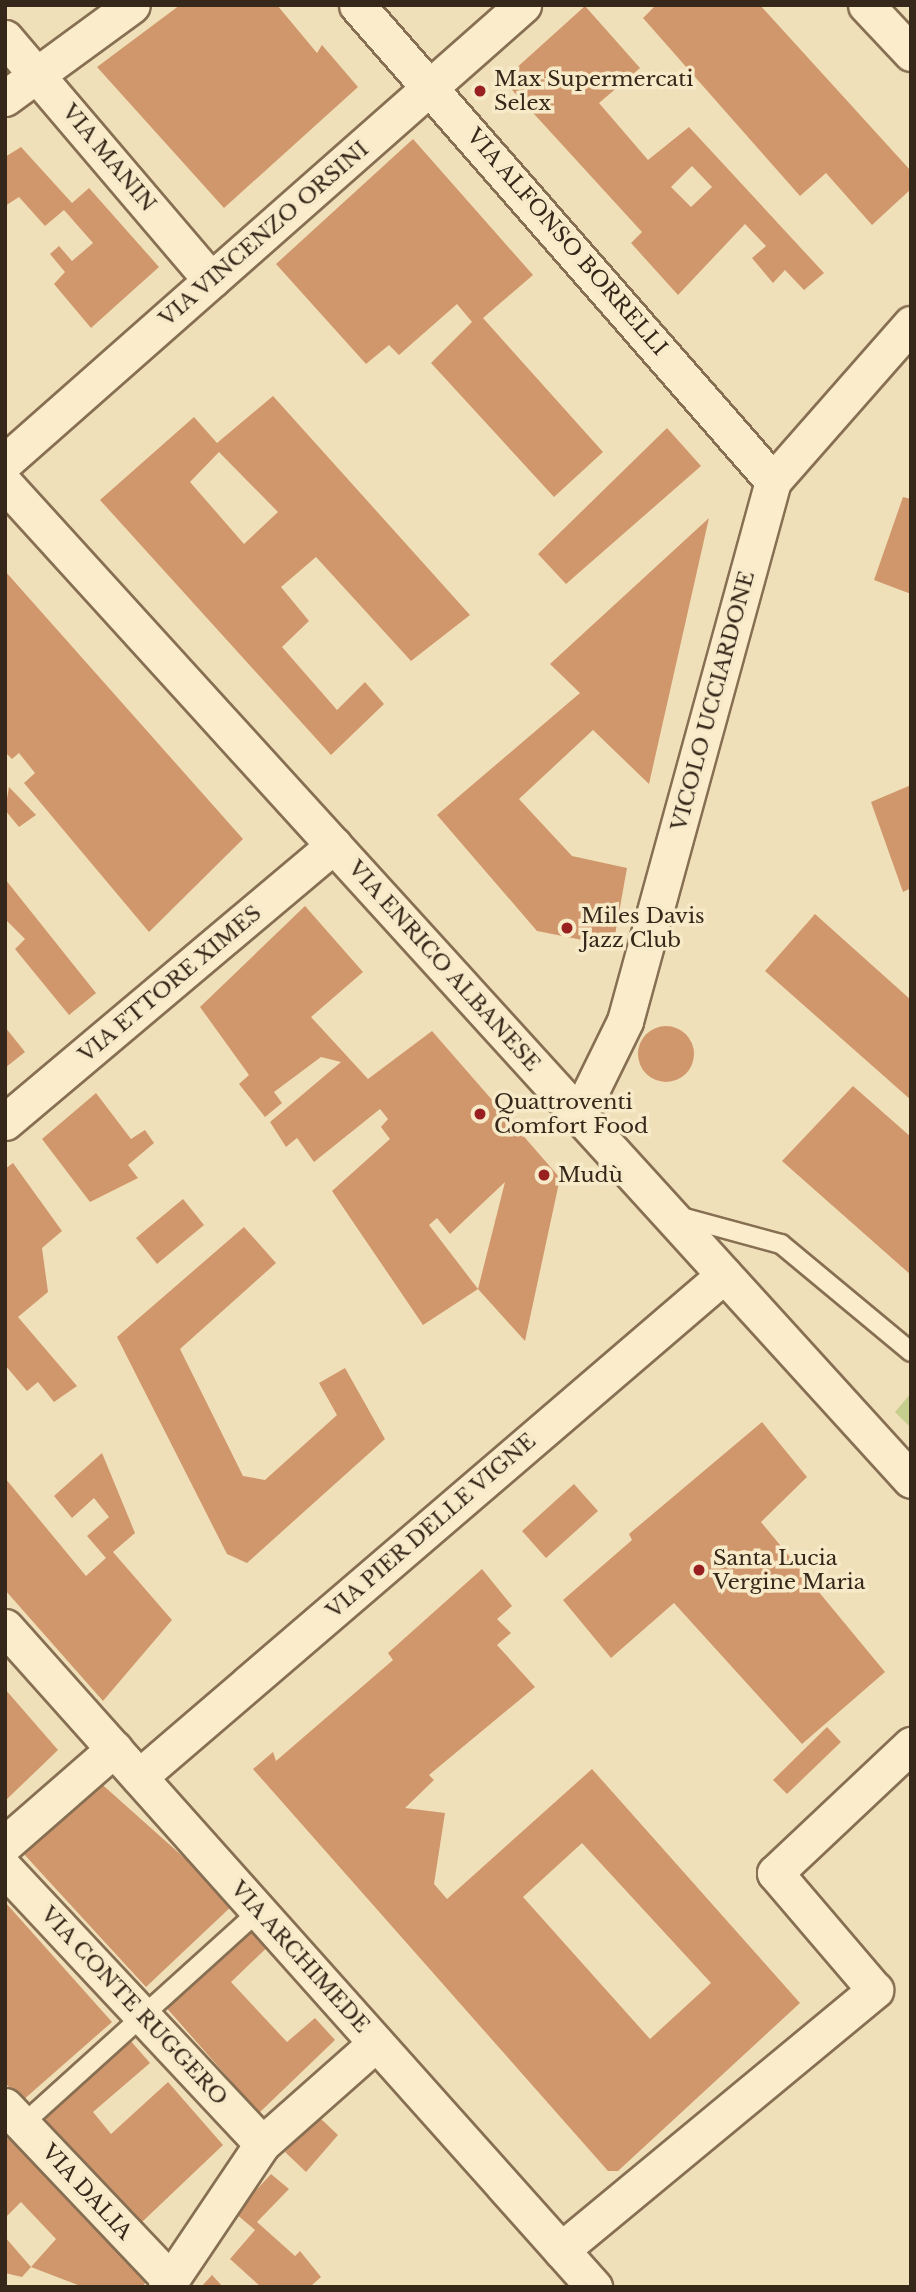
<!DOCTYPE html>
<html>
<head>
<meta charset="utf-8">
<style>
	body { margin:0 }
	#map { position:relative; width:916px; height:2292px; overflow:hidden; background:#f0e0b9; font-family:"Libre Baskerville",serif }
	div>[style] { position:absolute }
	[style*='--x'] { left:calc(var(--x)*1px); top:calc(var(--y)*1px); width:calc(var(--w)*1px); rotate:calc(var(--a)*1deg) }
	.green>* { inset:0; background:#c6ce8d }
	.building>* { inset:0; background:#d1976c }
	.round { border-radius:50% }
	.roads { filter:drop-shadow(2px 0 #876f53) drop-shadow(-2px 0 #876f53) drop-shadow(0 2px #876f53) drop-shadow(0 -2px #876f53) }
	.lane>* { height:18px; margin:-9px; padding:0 9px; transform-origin:9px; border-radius:9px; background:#fbedcc }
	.street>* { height:35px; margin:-17.5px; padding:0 17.5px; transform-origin:17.5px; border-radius:17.5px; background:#fbedcc }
	.dots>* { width:19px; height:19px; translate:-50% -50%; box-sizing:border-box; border:4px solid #f7eac9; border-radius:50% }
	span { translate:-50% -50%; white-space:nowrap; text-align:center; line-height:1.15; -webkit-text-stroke:7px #f7eac9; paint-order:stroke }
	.poi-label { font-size:21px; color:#352719 }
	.left { translate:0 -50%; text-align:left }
	.street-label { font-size:21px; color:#352719 }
	.frame { position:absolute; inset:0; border:7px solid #352719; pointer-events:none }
</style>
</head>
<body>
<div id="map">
	<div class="green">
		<div style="clip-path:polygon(911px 1393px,911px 1428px,895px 1412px)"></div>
	</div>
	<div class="building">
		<div style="clip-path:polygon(180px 5px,277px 5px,317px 53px,322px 45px,358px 87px,224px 208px,97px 67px)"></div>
		<div style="clip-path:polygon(656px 5px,760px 5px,911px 171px,911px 189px,872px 225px,826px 173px,800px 196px,643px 18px)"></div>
		<div style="clip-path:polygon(evenodd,585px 6px,640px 68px,599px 103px,648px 160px,689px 127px,824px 273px,804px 290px,785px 270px,773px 283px,752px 258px,766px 246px,745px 224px,678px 295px,631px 243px,642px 232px,503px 80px,585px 6px,692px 166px,712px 187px,691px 207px,671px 187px,692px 166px)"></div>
		<div style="clip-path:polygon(413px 139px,533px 275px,483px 318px,603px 452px,554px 497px,431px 363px,472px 322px,457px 304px,399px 355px,389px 345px,366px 364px,276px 264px)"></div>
		<div style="clip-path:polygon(21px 147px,72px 203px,89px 188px,159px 267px,91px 328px,54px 284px,65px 272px,50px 254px,59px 246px,72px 261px,93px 243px,64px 210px,45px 226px,19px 197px,5px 206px,5px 157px)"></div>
		<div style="clip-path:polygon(evenodd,273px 396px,470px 615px,411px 661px,316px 557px,281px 587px,309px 621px,282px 647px,337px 710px,365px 682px,384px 704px,331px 755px,100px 500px,194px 417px,217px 443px,273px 396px,219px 452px,278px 512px,244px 544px,190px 482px,219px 452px)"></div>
		<div style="clip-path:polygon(667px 428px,701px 466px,566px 584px,538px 554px)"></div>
		<div style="clip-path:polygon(903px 497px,911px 499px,911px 594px,874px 580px)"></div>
		<div style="clip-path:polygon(709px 518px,649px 784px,593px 730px,519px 799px,572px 856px,627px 868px,613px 946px,537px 931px,437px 815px,580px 693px,550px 664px)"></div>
		<div style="clip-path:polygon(5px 571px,243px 839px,149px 932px,24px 783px,35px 773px,19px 753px,12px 759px,5px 752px)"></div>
		<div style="clip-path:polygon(911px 785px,911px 888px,903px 892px,871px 802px)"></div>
		<div style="clip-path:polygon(9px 787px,36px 815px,19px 827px,5px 810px)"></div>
		<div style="clip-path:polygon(5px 879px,96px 993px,69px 1015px,15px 949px,25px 939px,5px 919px)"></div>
		<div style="clip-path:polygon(305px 906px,363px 972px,311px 1017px,368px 1079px,432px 1031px,560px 1178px,525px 1341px,478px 1289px,505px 1182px,450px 1234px,437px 1218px,429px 1225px,478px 1289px,423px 1325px,332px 1191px,390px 1139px,381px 1127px,388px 1119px,380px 1109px,314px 1162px,297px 1138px,286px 1147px,270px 1122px,341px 1062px,321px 1057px,274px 1092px,282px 1103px,265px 1117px,239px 1084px,249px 1075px,200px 1007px)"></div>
		<div style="clip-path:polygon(815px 914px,911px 1000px,911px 1100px,765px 971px)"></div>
		<div class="round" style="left:638px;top:1026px;width:56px;height:56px"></div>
		<div style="clip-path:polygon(5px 1027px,25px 1052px,5px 1068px)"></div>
		<div style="clip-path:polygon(853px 1086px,911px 1137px,911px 1275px,782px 1161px)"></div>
		<div style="clip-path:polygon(96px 1093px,131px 1139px,145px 1130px,154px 1143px,128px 1165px,138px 1178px,90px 1202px,42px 1139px)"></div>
		<div style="clip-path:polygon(13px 1163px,62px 1231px,42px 1248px,48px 1292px,18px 1317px,77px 1386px,54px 1402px,38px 1382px,27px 1391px,5px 1365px,5px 1169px)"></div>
		<div style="clip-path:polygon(183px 1199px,204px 1225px,157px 1264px,136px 1238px)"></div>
		<div style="clip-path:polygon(244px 1227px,276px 1263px,180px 1349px,243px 1476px,265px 1480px,337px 1415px,319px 1383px,345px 1368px,385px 1439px,247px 1563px,227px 1554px,117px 1337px)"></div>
		<div style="clip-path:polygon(762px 1422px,807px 1477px,761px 1522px,885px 1672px,802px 1744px,674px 1603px,611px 1658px,563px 1600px,632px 1540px,629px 1534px)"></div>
		<div style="clip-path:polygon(102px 1453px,135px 1533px,113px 1552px,172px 1620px,103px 1701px,5px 1590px,5px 1478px,86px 1576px,106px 1558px,87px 1536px,109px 1517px,94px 1498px,72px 1518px,54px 1496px)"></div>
		<div style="clip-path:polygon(574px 1484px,598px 1511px,546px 1558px,522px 1531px)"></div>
		<div style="clip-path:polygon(evenodd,482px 1569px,512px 1606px,497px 1619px,511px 1633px,497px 1645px,535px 1687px,429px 1775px,434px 1780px,405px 1808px,445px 1813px,434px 1884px,447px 1899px,592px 1769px,800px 2003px,618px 2171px,608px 2171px,253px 1769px,273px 1752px,276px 1761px,393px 1660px,388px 1653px,482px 1569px,582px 1843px,711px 1983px,650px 2039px,523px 1897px,582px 1843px)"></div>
		<div style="clip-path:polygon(5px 1689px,58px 1750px,5px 1801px)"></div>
		<div style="clip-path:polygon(827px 1727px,841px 1742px,787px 1794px,773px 1780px)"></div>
		<div style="clip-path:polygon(96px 1779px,235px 1903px,146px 1987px,22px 1852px)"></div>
		<div style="clip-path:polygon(5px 1902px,112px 2022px,22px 2101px,5px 2083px)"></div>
		<div style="clip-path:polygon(257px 1918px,277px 1938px,231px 1982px,287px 2042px,315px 2018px,335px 2040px,259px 2113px,164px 2005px)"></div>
		<div style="clip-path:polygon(129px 2039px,150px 2063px,93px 2112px,111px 2134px,168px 2082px,223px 2145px,141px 2223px,41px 2116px)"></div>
		<div style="clip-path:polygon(320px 2118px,338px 2135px,306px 2172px,285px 2152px)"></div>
		<div style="clip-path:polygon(5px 2133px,146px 2281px,143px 2287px,83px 2287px,31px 2267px,22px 2277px,5px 2273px,5px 2237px,31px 2267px,56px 2239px,21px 2202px,5px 2218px)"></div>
		<div style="clip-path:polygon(271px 2174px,289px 2189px,257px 2222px,295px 2256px,300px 2251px,321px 2277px,310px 2287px,261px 2287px,230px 2259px,255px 2230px,235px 2213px)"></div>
		<div style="clip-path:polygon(212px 2275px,223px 2287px,201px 2287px)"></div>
	</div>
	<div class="roads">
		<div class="lane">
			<div style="--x:674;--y:1215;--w:111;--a:15.2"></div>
			<div style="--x:781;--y:1244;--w:169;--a:39.7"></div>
			<div style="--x:23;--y:2124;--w:318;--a:-42.1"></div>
		</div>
		<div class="street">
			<div style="--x:357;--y:5;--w:632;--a:48.85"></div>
			<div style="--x:866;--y:5;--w:66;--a:46.8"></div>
			<div style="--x:5;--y:38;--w:318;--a:49.6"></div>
			<div style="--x:5;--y:98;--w:157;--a:-36.2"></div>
			<div style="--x:5;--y:462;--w:691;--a:-41.42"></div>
			<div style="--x:5;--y:484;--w:1346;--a:47.71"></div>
			<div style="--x:579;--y:1115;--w:105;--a:-63.9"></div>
			<div style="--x:625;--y:1021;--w:560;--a:-74.67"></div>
			<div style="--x:773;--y:481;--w:209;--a:-48.7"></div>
			<div style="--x:5;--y:1122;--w:430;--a:-40.1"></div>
			<div style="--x:5;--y:1627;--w:885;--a:48.25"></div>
			<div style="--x:139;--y:1777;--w:771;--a:-40.63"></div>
			<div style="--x:5;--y:1844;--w:145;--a:-41.1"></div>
			<div style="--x:5;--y:1869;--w:376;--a:46.9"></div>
			<div style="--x:5;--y:2106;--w:237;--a:46.5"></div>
			<div style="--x:561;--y:2250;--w:408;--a:-39.6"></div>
			<div style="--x:875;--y:1990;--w:154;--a:-130.5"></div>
			<div style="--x:775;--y:1873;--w:187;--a:-43.3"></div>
			<div style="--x:166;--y:2287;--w:172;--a:-56.1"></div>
			<div style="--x:262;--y:2144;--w:152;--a:-41.5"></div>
		</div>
	</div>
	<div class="dots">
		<div style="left:480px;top:91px;background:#992020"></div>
		<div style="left:567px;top:928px;background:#992020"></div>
		<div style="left:480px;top:1114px;background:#992020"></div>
		<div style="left:544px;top:1175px;background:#992020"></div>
		<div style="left:699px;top:1570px;background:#992020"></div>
	</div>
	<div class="poi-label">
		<span class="left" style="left:494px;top:91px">Max Supermercati<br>Selex</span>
		<span class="left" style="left:581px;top:928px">Miles Davis<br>Jazz Club</span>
		<span class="left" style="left:494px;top:1114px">Quattroventi<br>Comfort Food</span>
		<span class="left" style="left:558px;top:1175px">Mudù</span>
		<span class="left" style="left:713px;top:1570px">Santa Lucia<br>Vergine Maria</span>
	</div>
	<div class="street-label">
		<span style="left:109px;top:158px;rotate:50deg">VIA MANIN</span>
		<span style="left:264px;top:234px;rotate:-41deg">VIA VINCENZO ORSINI</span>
		<span style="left:567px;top:242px;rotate:49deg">VIA ALFONSO BORRELLI</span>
		<span style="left:713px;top:701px;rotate:-75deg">VICOLO UCCIARDONE</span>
		<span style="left:444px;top:966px;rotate:48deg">VIA ENRICO ALBANESE</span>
		<span style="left:170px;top:984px;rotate:-40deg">VIA ETTORE XIMES</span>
		<span style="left:431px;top:1526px;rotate:-41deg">VIA PIER DELLE VIGNE</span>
		<span style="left:300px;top:1957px;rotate:48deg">VIA ARCHIMEDE</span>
		<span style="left:134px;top:2006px;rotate:47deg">VIA CONTE RUGGERO</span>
		<span style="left:87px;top:2192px;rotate:47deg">VIA DALIA</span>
	</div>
	<div class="frame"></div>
</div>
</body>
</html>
